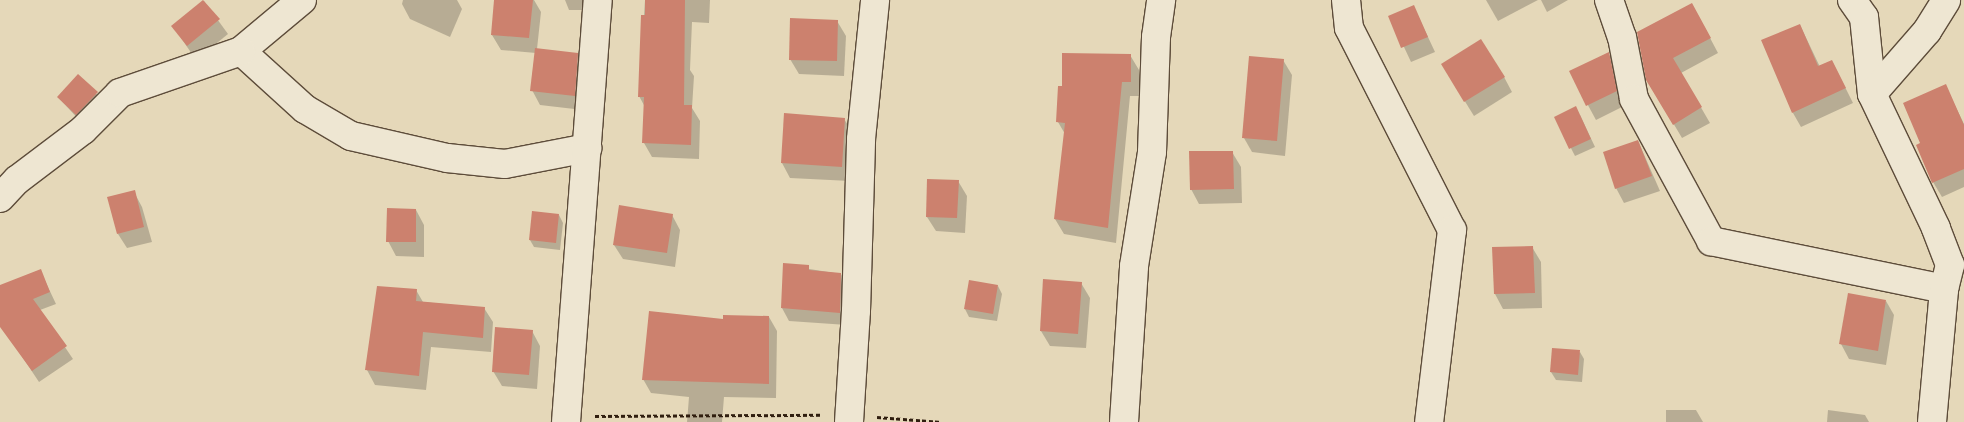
<!DOCTYPE html>
<html>
<head>
<meta charset="utf-8">
<style>
	body { margin:0 }
	#map { position:relative; width:1964px; height:422px; overflow:hidden; background:#e5d8b9; font-family:Vollkorn,serif }
	div>[style] { position:absolute }
	[style*='--x'] { left:calc(var(--x)*1px); top:calc(var(--y)*1px); width:calc(var(--w)*1px); rotate:calc(var(--a)*1deg) }
	.shadow>* { inset:0; background:#0003 }
	.building>* { inset:0; background:#cc816e }
	.path>* { height:3px; margin-top:-1.5px; transform-origin:0; background:repeating-linear-gradient(90deg,#301e0f 0 4px,transparent 0 6.5px) }
	.roads { filter:drop-shadow(1px 0 #5d4c3a) drop-shadow(-1px 0 #5d4c3a) drop-shadow(0 1px #5d4c3a) drop-shadow(0 -1px #5d4c3a) }
	.street>* { height:28px; margin:-14px; padding:0 14px; transform-origin:14px; border-radius:14px; background:#eee6d2 }
	span { translate:-50% -50%; white-space:nowrap; text-align:center; line-height:1.15; -webkit-text-stroke:4px #eee6d2; paint-order:stroke }
</style>
</head>
<body>
<div id="map">
	<div class="shadow">
		<div style="clip-path:polygon(403px 0,457px 0,462px 9px,450px 37px,410px 19px,402px 4px)"></div>
		<div style="clip-path:polygon(495px 0,534px 0,541px 12px,537px 49px,578px 54px,586px 68px,583px 110px,540px 105px,532px 90px,536px 53px,501px 50px,492px 35px)"></div>
		<div style="clip-path:polygon(565px 0,591px 0,586px 10px,569px 10px)"></div>
		<div style="clip-path:polygon(645px 0,710px 0,709px 23px,692px 22px,690px 70px,694px 76px,692px 108px,700px 121px,699px 159px,652px 157px,644px 143px,645px 107px,639px 96px)"></div>
		<div style="clip-path:polygon(1486px 0,1538px 0,1498px 21px)"></div>
		<div style="clip-path:polygon(1541px 0,1568px 0,1547px 12px)"></div>
		<div style="clip-path:polygon(204px 1px,228px 34px,196px 60px,173px 26px)"></div>
		<div style="clip-path:polygon(1414px 7px,1435px 52px,1411px 62px,1390px 17px)"></div>
		<div style="clip-path:polygon(1700px 19px,1718px 53px,1681px 73px,1710px 123px,1682px 138px,1647px 79px)"></div>
		<div style="clip-path:polygon(837px 21px,846px 36px,844px 76px,799px 74px,790px 59px)"></div>
		<div style="clip-path:polygon(1800px 25px,1820px 67px,1832px 61px,1853px 103px,1801px 127px,1793px 113px)"></div>
		<div style="clip-path:polygon(1608px 53px,1617px 68px,1624px 106px,1596px 120px,1570px 72px)"></div>
		<div style="clip-path:polygon(1130px 55px,1139px 70px,1139px 96px,1130px 96px,1116px 243px,1064px 234px,1055px 219px,1065px 134px,1058px 122px,1063px 87px)"></div>
		<div style="clip-path:polygon(1283px 60px,1292px 75px,1285px 156px,1252px 152px,1244px 138px)"></div>
		<div style="clip-path:polygon(78px 75px,102px 100px,81px 122px,58px 97px)"></div>
		<div style="clip-path:polygon(1504px 77px,1512px 92px,1474px 116px,1451px 79px)"></div>
		<div style="clip-path:polygon(1945px 85px,1964px 124px,1964px 187px,1942px 197px,1933px 182px,1922px 143px)"></div>
		<div style="clip-path:polygon(1580px 115px,1595px 147px,1575px 156px,1555px 117px)"></div>
		<div style="clip-path:polygon(844px 119px,853px 133px,850px 181px,790px 178px,782px 163px)"></div>
		<div style="clip-path:polygon(1638px 141px,1660px 191px,1624px 203px,1616px 188px)"></div>
		<div style="clip-path:polygon(1232px 152px,1241px 167px,1242px 203px,1199px 204px,1191px 189px)"></div>
		<div style="clip-path:polygon(958px 181px,967px 196px,965px 233px,936px 231px,927px 217px)"></div>
		<div style="clip-path:polygon(134px 192px,142px 207px,152px 242px,127px 248px,118px 234px)"></div>
		<div style="clip-path:polygon(416px 210px,424px 225px,424px 257px,396px 256px,388px 241px)"></div>
		<div style="clip-path:polygon(559px 215px,563px 223px,560px 250px,534px 247px,530px 240px)"></div>
		<div style="clip-path:polygon(672px 215px,680px 230px,675px 267px,623px 259px,614px 245px)"></div>
		<div style="clip-path:polygon(1532px 247px,1541px 262px,1542px 308px,1503px 309px,1495px 294px,1493px 248px)"></div>
		<div style="clip-path:polygon(784px 265px,841px 274px,848px 287px,847px 325px,789px 321px,782px 308px)"></div>
		<div style="clip-path:polygon(40px 270px,56px 304px,40px 310px,73px 359px,39px 382px,9px 337px,0 313px,0 286px)"></div>
		<div style="clip-path:polygon(1081px 283px,1090px 298px,1086px 348px,1050px 346px,1041px 331px)"></div>
		<div style="clip-path:polygon(998px 286px,1002px 294px,997px 321px,969px 317px,965px 309px)"></div>
		<div style="clip-path:polygon(416px 290px,423px 302px,484px 308px,493px 322px,491px 352px,431px 347px,426px 390px,375px 385px,367px 370px)"></div>
		<div style="clip-path:polygon(1886px 301px,1894px 315px,1886px 365px,1849px 359px,1841px 344px)"></div>
		<div style="clip-path:polygon(769px 317px,777px 331px,776px 398px,724px 397px,722px 422px,687px 422px,689px 397px,651px 393px,643px 379px,724px 321px)"></div>
		<div style="clip-path:polygon(532px 331px,540px 346px,537px 389px,502px 386px,493px 371px)"></div>
		<div style="clip-path:polygon(1580px 352px,1584px 359px,1582px 382px,1556px 380px,1551px 372px)"></div>
		<div style="clip-path:polygon(1666px 410px,1696px 410px,1703px 422px,1666px 422px)"></div>
		<div style="clip-path:polygon(1828px 410px,1865px 415px,1869px 422px,1827px 422px)"></div>
	</div>
	<div class="building">
		<div style="clip-path:polygon(203px 0,220px 19px,187px 46px,171px 26px)"></div>
		<div style="clip-path:polygon(494px 0,533px 0,529px 38px,491px 35px)"></div>
		<div style="clip-path:polygon(645px 0,685px 0,684px 105px,692px 105px,691px 145px,642px 143px,644px 97px,638px 97px,641px 15px,645px 15px)"></div>
		<div style="clip-path:polygon(1692px 3px,1711px 38px,1673px 58px,1702px 107px,1673px 125px,1646px 80px,1637px 32px)"></div>
		<div style="clip-path:polygon(1414px 5px,1428px 37px,1401px 48px,1388px 16px)"></div>
		<div style="clip-path:polygon(790px 18px,838px 20px,837px 61px,789px 60px)"></div>
		<div style="clip-path:polygon(1800px 24px,1818px 66px,1832px 60px,1846px 88px,1792px 113px,1761px 40px)"></div>
		<div style="clip-path:polygon(1481px 39px,1505px 77px,1464px 102px,1441px 64px)"></div>
		<div style="clip-path:polygon(535px 48px,578px 53px,575px 96px,530px 91px)"></div>
		<div style="clip-path:polygon(1609px 52px,1617px 91px,1586px 106px,1569px 71px)"></div>
		<div style="clip-path:polygon(1062px 53px,1131px 54px,1131px 82px,1122px 82px,1108px 228px,1054px 219px,1065px 123px,1056px 122px,1058px 86px,1062px 86px)"></div>
		<div style="clip-path:polygon(1249px 56px,1284px 59px,1277px 141px,1242px 138px)"></div>
		<div style="clip-path:polygon(78px 74px,98px 92px,76px 115px,57px 97px)"></div>
		<div style="clip-path:polygon(1946px 84px,1964px 125px,1964px 169px,1932px 183px,1916px 145px,1920px 143px,1903px 103px)"></div>
		<div style="clip-path:polygon(1576px 106px,1591px 139px,1569px 149px,1554px 117px)"></div>
		<div style="clip-path:polygon(784px 113px,845px 118px,842px 167px,781px 163px)"></div>
		<div style="clip-path:polygon(1638px 140px,1652px 176px,1615px 189px,1603px 152px)"></div>
		<div style="clip-path:polygon(1189px 151px,1233px 151px,1234px 189px,1190px 190px)"></div>
		<div style="clip-path:polygon(927px 179px,959px 180px,957px 218px,926px 217px)"></div>
		<div style="clip-path:polygon(135px 190px,144px 227px,117px 234px,107px 197px)"></div>
		<div style="clip-path:polygon(619px 205px,673px 214px,667px 253px,613px 245px)"></div>
		<div style="clip-path:polygon(387px 208px,416px 209px,416px 242px,386px 242px)"></div>
		<div style="clip-path:polygon(532px 211px,559px 214px,556px 243px,529px 240px)"></div>
		<div style="clip-path:polygon(1533px 246px,1535px 293px,1494px 294px,1492px 247px)"></div>
		<div style="clip-path:polygon(783px 263px,809px 265px,809px 270px,841px 273px,840px 313px,781px 308px)"></div>
		<div style="clip-path:polygon(41px 269px,50px 292px,33px 299px,67px 346px,32px 371px,0 327px,0 285px)"></div>
		<div style="clip-path:polygon(1043px 279px,1082px 282px,1078px 334px,1040px 331px)"></div>
		<div style="clip-path:polygon(969px 280px,998px 285px,993px 314px,964px 309px)"></div>
		<div style="clip-path:polygon(377px 286px,417px 289px,416px 301px,485px 307px,483px 338px,423px 332px,419px 376px,365px 370px)"></div>
		<div style="clip-path:polygon(1848px 293px,1886px 300px,1878px 351px,1839px 344px)"></div>
		<div style="clip-path:polygon(649px 311px,723px 319px,723px 315px,769px 316px,769px 384px,642px 380px)"></div>
		<div style="clip-path:polygon(495px 327px,533px 330px,529px 375px,492px 372px)"></div>
		<div style="clip-path:polygon(1552px 348px,1580px 350px,1578px 375px,1550px 372px)"></div>
	</div>
	<div class="path">
		<div style="--x:595;--y:416;--w:226;--a:-0.3"></div>
		<div style="--x:877;--y:417;--w:65;--a:4.4"></div>
	</div>
	<div class="roads">
		<div class="street">
			<div style="--x:302;--y:0;--w:80;--a:140.1"></div>
			<div style="--x:241;--y:51;--w:86;--a:42.2"></div>
			<div style="--x:305;--y:109;--w:53;--a:30.4"></div>
			<div style="--x:351;--y:136;--w:98;--a:12.9"></div>
			<div style="--x:447;--y:158;--w:58;--a:5.9"></div>
			<div style="--x:505;--y:164;--w:84;--a:-11"></div>
			<div style="--x:1346;--y:0;--w:28;--a:84"></div>
			<div style="--x:1349;--y:28;--w:227;--a:63"></div>
			<div style="--x:1452;--y:230;--w:193;--a:96.8"></div>
			<div style="--x:1609;--y:0;--w:39;--a:71"></div>
			<div style="--x:1622;--y:37;--w:63;--a:79"></div>
			<div style="--x:1634;--y:99;--w:162;--a:61.5"></div>
			<div style="--x:1711;--y:241;--w:238;--a:11.6"></div>
			<div style="--x:1852;--y:0;--w:21;--a:55"></div>
			<div style="--x:1864;--y:17;--w:77;--a:84.1"></div>
			<div style="--x:0;--y:198;--w:25;--a:-47"></div>
			<div style="--x:17;--y:180;--w:83;--a:-37.1"></div>
			<div style="--x:83;--y:130;--w:52;--a:-45"></div>
			<div style="--x:120;--y:93;--w:128;--a:-19.1"></div>
			<div style="--x:566;--y:422;--w:423;--a:-85.7"></div>
			<div style="--x:849;--y:422;--w:111;--a:-86.4"></div>
			<div style="--x:856;--y:311;--w:172;--a:-88.3"></div>
			<div style="--x:861;--y:139;--w:140;--a:-84.2"></div>
			<div style="--x:1124;--y:422;--w:156;--a:-86.3"></div>
			<div style="--x:1134;--y:266;--w:115;--a:-81"></div>
			<div style="--x:1152;--y:152;--w:115;--a:-88"></div>
			<div style="--x:1156;--y:37;--w:37;--a:-82"></div>
			<div style="--x:1932;--y:422;--w:134;--a:-84.8"></div>
			<div style="--x:1944;--y:289;--w:25;--a:-76"></div>
			<div style="--x:1950;--y:265;--w:40;--a:-111"></div>
			<div style="--x:1936;--y:228;--w:148;--a:-115.5"></div>
			<div style="--x:1872;--y:94;--w:84;--a:-48.9"></div>
			<div style="--x:1927;--y:31;--w:36;--a:-58"></div>
		</div>
	</div>
</div>
</body>
</html>
